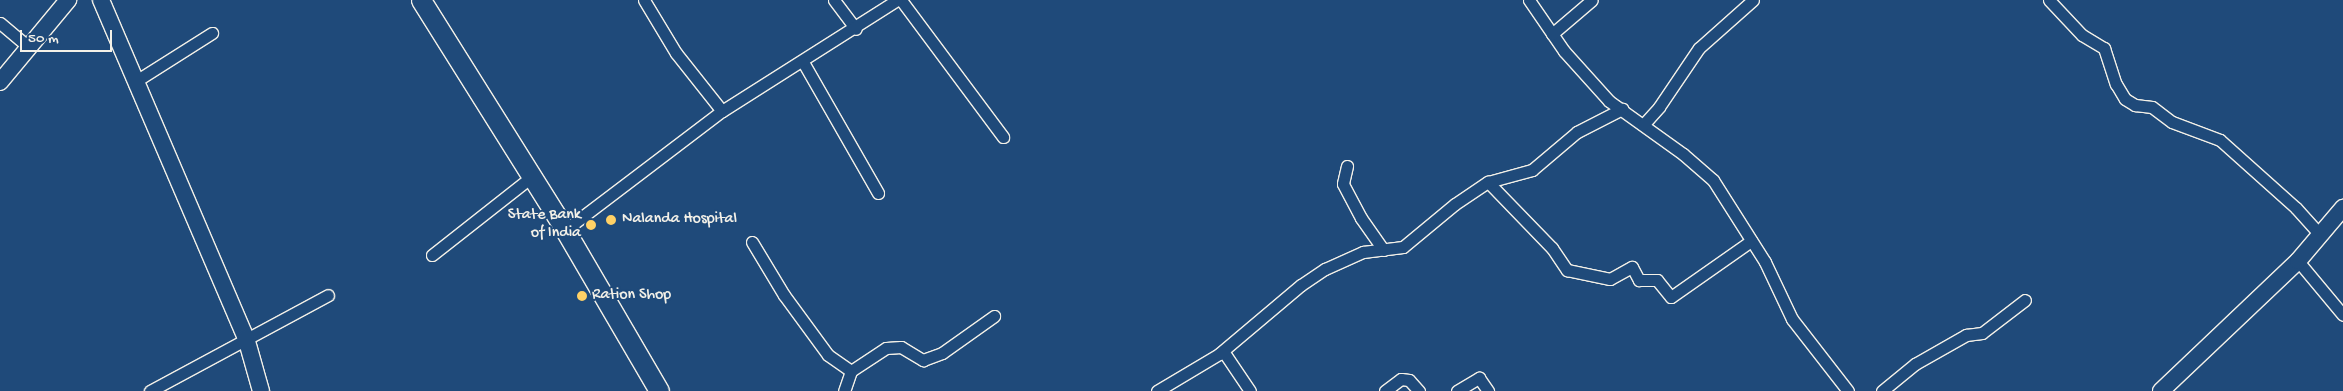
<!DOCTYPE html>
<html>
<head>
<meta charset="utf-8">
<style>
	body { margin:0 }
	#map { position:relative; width:2343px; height:391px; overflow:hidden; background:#1f4a7a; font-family:"Gochi Hand",sans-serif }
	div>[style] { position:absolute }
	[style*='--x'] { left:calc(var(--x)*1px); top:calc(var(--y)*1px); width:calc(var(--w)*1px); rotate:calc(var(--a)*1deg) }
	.roads { filter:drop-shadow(1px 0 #f4f1e8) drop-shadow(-1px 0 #f4f1e8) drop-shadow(0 1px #f4f1e8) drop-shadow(0 -1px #f4f1e8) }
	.street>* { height:11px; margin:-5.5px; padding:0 5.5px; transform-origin:5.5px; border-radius:5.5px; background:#1f4a7a }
	.secondary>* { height:16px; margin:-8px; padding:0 8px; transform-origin:8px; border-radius:8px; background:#1f4a7a }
	.primary>* { height:19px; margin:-9.5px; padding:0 9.5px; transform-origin:9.5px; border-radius:9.5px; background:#1f4a7a }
	.dots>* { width:14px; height:14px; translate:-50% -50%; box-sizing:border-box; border:2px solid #1f4a7a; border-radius:50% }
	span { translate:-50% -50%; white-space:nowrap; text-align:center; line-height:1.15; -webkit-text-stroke:4px #1f4a7a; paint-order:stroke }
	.poi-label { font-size:16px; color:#f4f1e8 }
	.right { translate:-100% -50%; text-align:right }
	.left { translate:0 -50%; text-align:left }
	.scale { position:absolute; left:20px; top:30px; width:92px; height:22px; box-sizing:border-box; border:2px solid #f4f1e8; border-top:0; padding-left:6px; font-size:15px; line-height:18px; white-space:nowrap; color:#f4f1e8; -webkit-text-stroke:4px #1f4a7a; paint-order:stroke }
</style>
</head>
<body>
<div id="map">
	<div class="roads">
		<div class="street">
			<div style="--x:644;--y:0;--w:62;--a:58.9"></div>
			<div style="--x:676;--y:53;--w:74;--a:51.6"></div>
			<div style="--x:834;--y:0;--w:36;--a:53"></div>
			<div style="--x:901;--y:0;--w:171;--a:53.3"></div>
			<div style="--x:1529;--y:0;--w:62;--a:55.5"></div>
			<div style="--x:1564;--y:51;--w:67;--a:48"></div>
			<div style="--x:1609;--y:101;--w:91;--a:35.6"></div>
			<div style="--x:1683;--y:154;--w:40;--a:41"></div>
			<div style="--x:1713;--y:180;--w:97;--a:57.6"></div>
			<div style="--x:1765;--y:262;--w:63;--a:64.7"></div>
			<div style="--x:1792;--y:319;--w:91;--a:52.1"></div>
			<div style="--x:2049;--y:0;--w:48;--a:46.7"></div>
			<div style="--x:2082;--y:35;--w:26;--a:31"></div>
			<div style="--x:2104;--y:48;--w:38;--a:72"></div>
			<div style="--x:2116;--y:84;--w:17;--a:59"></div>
			<div style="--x:2125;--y:99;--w:12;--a:31"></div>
			<div style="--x:2135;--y:105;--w:17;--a:7"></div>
			<div style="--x:2152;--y:107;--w:25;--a:37"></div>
			<div style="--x:2172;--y:122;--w:51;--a:20.6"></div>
			<div style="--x:2220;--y:140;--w:102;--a:41.8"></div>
			<div style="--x:2296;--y:208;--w:36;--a:48"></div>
			<div style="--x:0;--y:23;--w:38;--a:40"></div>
			<div style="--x:1552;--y:34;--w:52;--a:-40.4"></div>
			<div style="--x:803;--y:62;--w:151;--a:60.2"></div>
			<div style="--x:136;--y:81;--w:90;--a:-32.3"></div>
			<div style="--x:1643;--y:125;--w:24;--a:-48"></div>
			<div style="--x:1659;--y:107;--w:71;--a:-55.9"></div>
			<div style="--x:1699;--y:48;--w:72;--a:-41.6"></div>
			<div style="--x:1347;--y:166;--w:18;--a:103"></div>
			<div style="--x:1343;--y:184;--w:38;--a:62"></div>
			<div style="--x:1361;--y:218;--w:39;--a:55"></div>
			<div style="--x:1488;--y:182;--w:92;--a:45.9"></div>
			<div style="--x:1552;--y:248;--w:27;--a:56"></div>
			<div style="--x:1567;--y:270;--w:44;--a:11.8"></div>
			<div style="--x:1610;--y:279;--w:25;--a:-29"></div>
			<div style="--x:1632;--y:267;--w:15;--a:62"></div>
			<div style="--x:1639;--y:280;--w:18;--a:0"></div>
			<div style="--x:1657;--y:280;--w:22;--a:51"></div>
			<div style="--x:1671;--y:297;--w:98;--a:-35"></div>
			<div style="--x:565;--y:230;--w:197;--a:-37.2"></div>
			<div style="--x:722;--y:111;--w:207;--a:-32.4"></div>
			<div style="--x:752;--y:242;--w:62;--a:58.9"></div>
			<div style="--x:784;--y:295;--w:74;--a:53.7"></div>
			<div style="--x:828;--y:355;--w:28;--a:35"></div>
			<div style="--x:851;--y:371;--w:21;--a:109"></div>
			<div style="--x:432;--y:255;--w:126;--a:-38.2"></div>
			<div style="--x:2298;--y:261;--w:70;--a:50.2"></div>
			<div style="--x:1223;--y:351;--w:48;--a:56"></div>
			<div style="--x:851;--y:371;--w:42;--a:-33.3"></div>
			<div style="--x:886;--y:348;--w:15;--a:-4"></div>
			<div style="--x:901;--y:347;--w:26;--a:31"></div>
			<div style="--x:923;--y:360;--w:20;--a:-20"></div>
			<div style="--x:942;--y:353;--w:64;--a:-35.4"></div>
			<div style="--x:150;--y:391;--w:202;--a:-28.3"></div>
			<div style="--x:1157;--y:391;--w:72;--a:-30.8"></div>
			<div style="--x:1219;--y:354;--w:107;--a:-40.1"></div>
			<div style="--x:1301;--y:285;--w:29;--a:-34"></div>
			<div style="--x:1325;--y:269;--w:42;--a:-24.1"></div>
			<div style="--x:1363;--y:252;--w:40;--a:-7.1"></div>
			<div style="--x:1403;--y:247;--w:67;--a:-39.6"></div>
			<div style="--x:1455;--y:204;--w:40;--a:-34"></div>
			<div style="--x:1488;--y:182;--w:46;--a:-15.3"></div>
			<div style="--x:1532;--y:170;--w:59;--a:-40.2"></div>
			<div style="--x:1577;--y:132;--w:51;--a:-27.1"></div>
			<div style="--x:1385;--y:391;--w:20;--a:-37"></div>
			<div style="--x:1401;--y:379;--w:8;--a:7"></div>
			<div style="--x:1409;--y:380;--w:15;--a:48"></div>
			<div style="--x:1457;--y:391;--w:26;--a:-31"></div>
			<div style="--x:1479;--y:378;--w:16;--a:55"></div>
			<div style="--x:1882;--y:391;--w:43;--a:-39.3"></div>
			<div style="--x:1915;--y:364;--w:59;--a:-29.6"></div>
			<div style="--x:1966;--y:335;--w:16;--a:-7"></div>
			<div style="--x:1982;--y:333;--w:54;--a:-37.5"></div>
		</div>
		<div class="secondary">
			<div style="--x:101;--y:0;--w:368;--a:66.8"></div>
			<div style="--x:246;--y:338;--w:55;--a:74.2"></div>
			<div style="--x:0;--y:82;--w:107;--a:-50.3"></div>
			<div style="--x:2161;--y:391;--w:189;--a:-43.5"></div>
			<div style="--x:2298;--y:261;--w:70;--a:-49.7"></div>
		</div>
		<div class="primary">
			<div style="--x:421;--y:0;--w:271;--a:57.9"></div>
			<div style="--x:565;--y:230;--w:186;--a:59.7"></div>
		</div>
	</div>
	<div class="dots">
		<div style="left:611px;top:220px;background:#ffd166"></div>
		<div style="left:591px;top:225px;background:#ffd166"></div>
		<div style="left:582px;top:296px;background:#ffd166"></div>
	</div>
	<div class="poi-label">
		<span class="right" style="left:581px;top:225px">State Bank<br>of India</span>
		<span class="left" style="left:622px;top:220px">Nalanda Hospital</span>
		<span class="left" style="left:592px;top:296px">Ration Shop</span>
	</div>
	<div class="scale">50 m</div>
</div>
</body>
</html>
